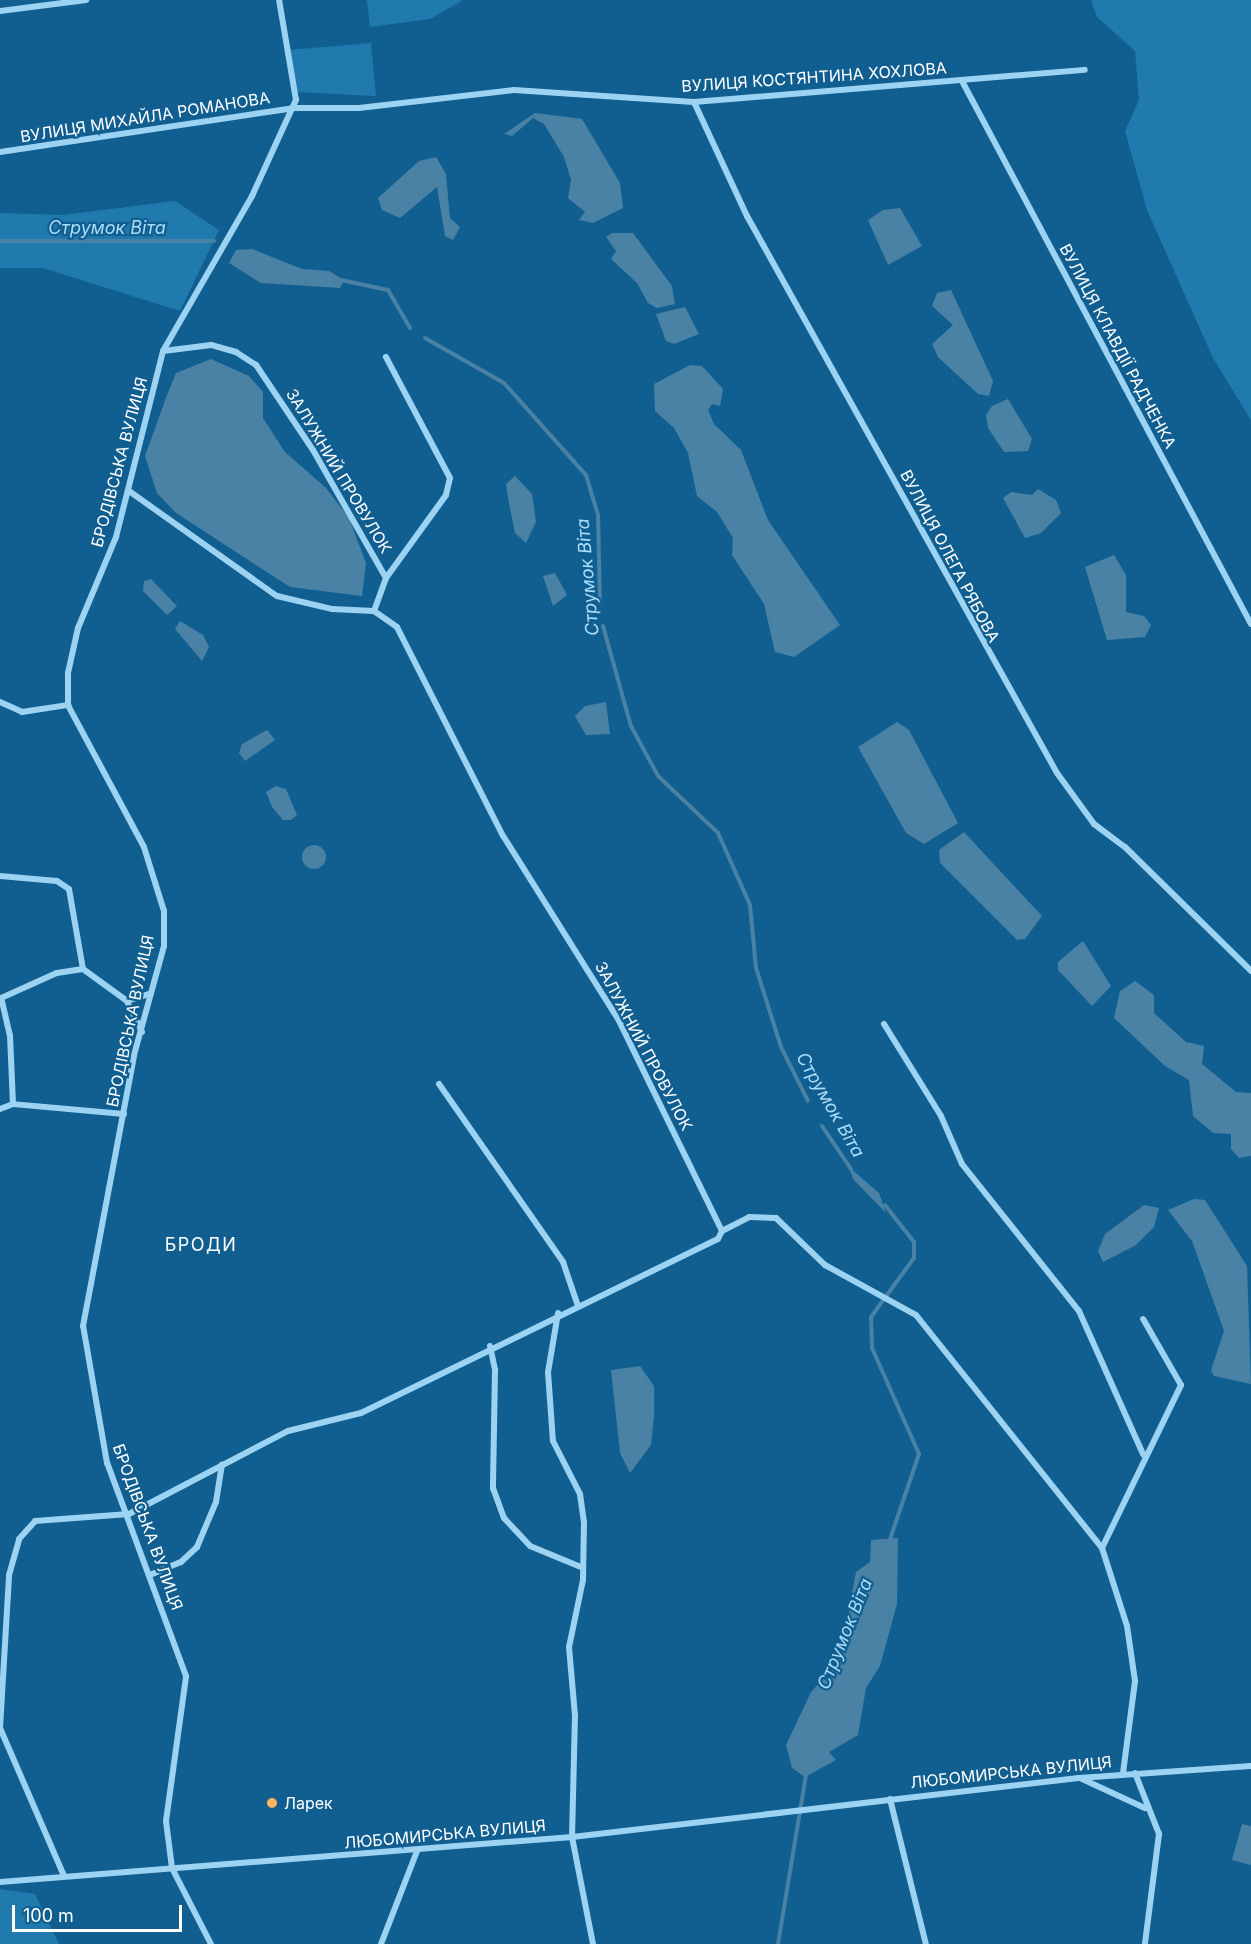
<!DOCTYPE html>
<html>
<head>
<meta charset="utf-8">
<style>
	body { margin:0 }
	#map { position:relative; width:1251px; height:1944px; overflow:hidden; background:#115f91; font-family:Inter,sans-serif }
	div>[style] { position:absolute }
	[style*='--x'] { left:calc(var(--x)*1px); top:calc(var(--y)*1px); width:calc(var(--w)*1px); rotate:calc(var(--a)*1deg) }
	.green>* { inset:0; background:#207aae }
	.water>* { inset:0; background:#4982a4 }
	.round { border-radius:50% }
	.stream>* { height:4px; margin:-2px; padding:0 2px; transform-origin:2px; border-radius:2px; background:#4982a4 }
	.street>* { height:6px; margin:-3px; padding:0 3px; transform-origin:3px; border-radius:3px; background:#9dd3f2 }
	.dots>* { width:16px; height:16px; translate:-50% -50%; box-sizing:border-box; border:3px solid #115f91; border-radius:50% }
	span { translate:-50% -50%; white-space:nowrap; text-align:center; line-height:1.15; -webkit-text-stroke:4.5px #115f91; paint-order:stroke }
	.street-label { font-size:16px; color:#fff }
	.poi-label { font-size:16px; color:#fff }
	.left { translate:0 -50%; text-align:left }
	.water-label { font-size:18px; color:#a9dcf9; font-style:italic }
	.neighbourhood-label { font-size:18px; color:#fff; letter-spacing:1.5px }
	.scale { position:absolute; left:12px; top:1905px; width:170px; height:27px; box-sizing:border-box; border:3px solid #fff; border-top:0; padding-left:8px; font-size:18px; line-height:21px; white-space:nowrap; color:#fff; -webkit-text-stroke:4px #115f91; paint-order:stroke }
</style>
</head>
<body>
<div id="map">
	<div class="green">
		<div style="clip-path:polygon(367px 0,463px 0,430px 19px,370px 27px)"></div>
		<div style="clip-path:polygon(1091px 0,1251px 0,1251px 420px,1213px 358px,1147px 210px,1125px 131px,1139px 100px,1135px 51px,1097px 17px)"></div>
		<div style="clip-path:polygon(371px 43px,376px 96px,296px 92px,288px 50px)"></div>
		<div style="clip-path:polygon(175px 201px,219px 230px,180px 311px,43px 268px,0 268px,0 213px,63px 215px)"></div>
		<div style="clip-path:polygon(0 1889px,35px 1894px,59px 1944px,0 1944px)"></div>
	</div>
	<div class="water">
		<div style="clip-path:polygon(535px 113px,582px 119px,620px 183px,623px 208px,593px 223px,579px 220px,585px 212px,568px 198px,571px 180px,564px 157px,544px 124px,533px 118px,512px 136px,504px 134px)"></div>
		<div style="clip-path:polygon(436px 157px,446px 174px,450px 218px,460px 227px,453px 240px,445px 236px,437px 187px,400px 218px,382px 210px,378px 198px,419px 161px)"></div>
		<div style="clip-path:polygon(900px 208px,922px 246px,888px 265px,868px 220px,883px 210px)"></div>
		<div style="clip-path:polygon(612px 233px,633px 233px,672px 286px,675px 304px,657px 308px,648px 303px,637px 283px,611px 259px,616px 251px,606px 237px)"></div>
		<div style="clip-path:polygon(252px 249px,302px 269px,329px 271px,344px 280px,340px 288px,261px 283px,229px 263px,236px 250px)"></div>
		<div style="clip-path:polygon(951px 290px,993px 381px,989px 396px,978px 394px,938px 357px,932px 344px,953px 325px,932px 306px,937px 293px)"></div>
		<div style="clip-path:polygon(685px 307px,699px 334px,674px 344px,666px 341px,656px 314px)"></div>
		<div style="clip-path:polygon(211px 359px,249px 376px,263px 392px,263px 418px,285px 452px,326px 488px,349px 518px,366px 563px,362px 596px,290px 587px,176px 513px,157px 493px,145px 456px,167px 395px,176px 373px)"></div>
		<div style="clip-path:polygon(690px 365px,702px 366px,723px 389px,720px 406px,712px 404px,708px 410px,714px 424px,741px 450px,768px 520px,840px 625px,794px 657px,775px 652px,764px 604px,732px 555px,733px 538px,717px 512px,697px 496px,688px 453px,674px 428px,655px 411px,654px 384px)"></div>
		<div style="clip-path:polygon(1008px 399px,1032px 439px,1028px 451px,1004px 452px,988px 428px,986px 415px,992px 406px)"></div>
		<div style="clip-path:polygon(515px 476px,532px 494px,534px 507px,536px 522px,526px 543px,515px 533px,508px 498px,506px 484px)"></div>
		<div style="clip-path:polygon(1038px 489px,1056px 500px,1061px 513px,1041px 533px,1025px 538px,1003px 498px,1011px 492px,1032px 495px)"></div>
		<div style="clip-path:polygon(1114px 555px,1126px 575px,1126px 612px,1144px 616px,1151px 625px,1145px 637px,1107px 640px,1085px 567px)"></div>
		<div style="clip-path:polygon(555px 573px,567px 595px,553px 606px,543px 576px)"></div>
		<div style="clip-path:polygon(151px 579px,177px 606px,167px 615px,143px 591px,144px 581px)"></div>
		<div style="clip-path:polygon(180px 621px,203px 635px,209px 647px,202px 661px,175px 629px)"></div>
		<div style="clip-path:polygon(606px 702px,610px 734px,586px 735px,575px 716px,585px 706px)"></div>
		<div style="clip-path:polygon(897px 722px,909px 730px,958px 823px,924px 844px,906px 833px,858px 747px)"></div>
		<div style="clip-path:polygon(267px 730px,275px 740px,245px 761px,239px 753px,242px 744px)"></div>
		<div style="clip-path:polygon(276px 786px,286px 789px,297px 815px,291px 820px,283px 820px,272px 807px,266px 792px)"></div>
		<div style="clip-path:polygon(964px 832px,1042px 916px,1025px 939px,1017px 940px,940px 863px,939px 850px)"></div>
		<div class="round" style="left:302px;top:845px;width:24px;height:24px"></div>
		<div style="clip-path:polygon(1083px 941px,1111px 986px,1092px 1006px,1058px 970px,1058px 962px)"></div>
		<div style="clip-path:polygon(1135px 981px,1154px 995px,1154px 1013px,1186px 1042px,1204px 1046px,1202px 1064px,1236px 1092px,1251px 1093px,1251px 1156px,1239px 1158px,1231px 1149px,1231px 1134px,1213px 1133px,1193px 1116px,1189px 1080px,1165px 1066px,1114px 1018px,1120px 991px)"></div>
		<div style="clip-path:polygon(849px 1167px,879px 1193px,886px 1213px,853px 1179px)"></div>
		<div style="clip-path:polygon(1194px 1199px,1205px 1200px,1247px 1266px,1251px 1384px,1214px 1376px,1211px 1370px,1224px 1331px,1192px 1241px,1168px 1210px)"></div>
		<div style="clip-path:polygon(1144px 1205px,1159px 1208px,1154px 1227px,1136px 1245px,1103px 1262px,1098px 1251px,1105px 1234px)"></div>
		<div style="clip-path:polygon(640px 1366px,654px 1386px,654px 1416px,651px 1445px,630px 1473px,620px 1453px,611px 1370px)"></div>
		<div style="clip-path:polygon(898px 1538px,897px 1604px,880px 1666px,866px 1688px,858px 1735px,829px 1752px,836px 1760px,805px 1777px,792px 1768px,786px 1745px,811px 1692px,838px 1663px,856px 1572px,870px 1562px,871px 1540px)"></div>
		<div style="clip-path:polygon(1242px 1824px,1251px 1826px,1251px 1865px,1232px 1860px)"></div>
	</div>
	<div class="stream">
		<div style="--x:0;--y:241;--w:214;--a:0"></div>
		<div style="--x:341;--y:280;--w:48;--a:12"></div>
		<div style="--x:388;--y:290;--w:44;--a:59.9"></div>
		<div style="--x:425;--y:338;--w:91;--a:29.7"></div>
		<div style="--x:504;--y:383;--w:123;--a:48.3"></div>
		<div style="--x:586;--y:475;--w:42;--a:73.3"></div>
		<div style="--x:598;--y:515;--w:88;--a:88.7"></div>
		<div style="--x:603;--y:626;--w:104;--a:74.4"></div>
		<div style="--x:631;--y:726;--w:57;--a:61.6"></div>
		<div style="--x:658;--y:776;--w:83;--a:43.5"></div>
		<div style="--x:718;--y:833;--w:79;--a:66"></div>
		<div style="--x:750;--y:905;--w:63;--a:84.6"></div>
		<div style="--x:756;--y:968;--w:83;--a:72.4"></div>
		<div style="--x:781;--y:1047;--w:60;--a:63.4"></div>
		<div style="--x:822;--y:1126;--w:52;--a:56"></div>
		<div style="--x:885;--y:1205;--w:47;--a:51.9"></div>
		<div style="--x:914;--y:1242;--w:16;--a:90"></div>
		<div style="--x:914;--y:1258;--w:73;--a:126.1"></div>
		<div style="--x:871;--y:1317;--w:31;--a:88"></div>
		<div style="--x:872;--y:1348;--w:116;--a:66.1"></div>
		<div style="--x:919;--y:1454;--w:93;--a:108.8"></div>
		<div style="--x:778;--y:1944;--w:172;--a:-80.6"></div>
	</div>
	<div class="street">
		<div style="--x:0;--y:11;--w:87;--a:-7.3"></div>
		<div style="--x:962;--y:81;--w:615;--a:61.98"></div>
		<div style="--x:694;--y:102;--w:126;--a:65.1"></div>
		<div style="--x:747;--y:216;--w:637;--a:60.9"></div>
		<div style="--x:1057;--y:773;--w:63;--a:54"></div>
		<div style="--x:1094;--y:824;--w:39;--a:37"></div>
		<div style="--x:1125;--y:847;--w:177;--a:44.5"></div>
		<div style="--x:0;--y:152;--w:296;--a:-8.5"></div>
		<div style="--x:293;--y:108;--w:66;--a:0"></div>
		<div style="--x:359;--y:108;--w:156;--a:-6.6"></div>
		<div style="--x:514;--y:90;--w:180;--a:3.8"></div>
		<div style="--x:694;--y:102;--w:392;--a:-4.7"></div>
		<div style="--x:129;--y:491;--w:181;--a:35.4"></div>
		<div style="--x:277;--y:596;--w:57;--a:13.3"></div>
		<div style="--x:332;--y:609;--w:42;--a:2.7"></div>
		<div style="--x:386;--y:578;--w:102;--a:-54.1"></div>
		<div style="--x:446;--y:495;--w:17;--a:-77"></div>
		<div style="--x:450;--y:478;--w:137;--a:-117.9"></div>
		<div style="--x:0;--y:702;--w:24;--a:24"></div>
		<div style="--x:22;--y:712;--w:47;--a:-8.7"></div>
		<div style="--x:0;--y:876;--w:57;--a:5"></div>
		<div style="--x:57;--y:881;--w:14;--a:34"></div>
		<div style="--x:69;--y:889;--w:81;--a:80.1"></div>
		<div style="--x:884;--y:1024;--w:108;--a:58.2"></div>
		<div style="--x:941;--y:1116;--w:52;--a:66.4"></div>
		<div style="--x:962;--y:1164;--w:188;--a:51.5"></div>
		<div style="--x:1079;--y:1311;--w:157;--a:65.9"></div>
		<div style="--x:142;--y:1032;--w:34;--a:-116"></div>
		<div style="--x:127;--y:1001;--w:25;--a:-18"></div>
		<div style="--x:439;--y:1084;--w:217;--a:55.1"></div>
		<div style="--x:563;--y:1262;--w:46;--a:71.2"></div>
		<div style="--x:0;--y:1109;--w:14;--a:-21"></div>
		<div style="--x:124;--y:1114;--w:111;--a:-174.9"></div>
		<div style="--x:13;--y:1104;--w:68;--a:-92.5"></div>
		<div style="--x:10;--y:1036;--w:39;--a:-103"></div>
		<div style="--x:1;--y:998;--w:61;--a:-24.1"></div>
		<div style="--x:57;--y:973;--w:26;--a:-9"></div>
		<div style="--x:83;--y:969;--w:54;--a:36"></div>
		<div style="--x:722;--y:1231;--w:30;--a:-27"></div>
		<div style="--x:749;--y:1217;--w:27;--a:2"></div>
		<div style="--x:776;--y:1218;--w:68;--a:43.8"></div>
		<div style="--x:825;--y:1265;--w:104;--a:28.8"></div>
		<div style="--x:916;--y:1315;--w:298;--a:51.4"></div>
		<div style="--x:1102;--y:1548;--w:82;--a:72.2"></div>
		<div style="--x:1127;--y:1626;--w:56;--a:81.7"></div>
		<div style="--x:1135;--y:1681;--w:94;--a:97.4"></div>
		<div style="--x:558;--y:1313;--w:60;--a:99.6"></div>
		<div style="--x:548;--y:1372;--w:69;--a:85.9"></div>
		<div style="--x:553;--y:1441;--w:59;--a:63"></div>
		<div style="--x:580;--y:1494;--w:28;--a:82"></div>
		<div style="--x:584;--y:1522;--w:58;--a:91"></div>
		<div style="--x:583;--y:1580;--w:68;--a:101.8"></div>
		<div style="--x:569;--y:1647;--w:68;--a:85"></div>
		<div style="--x:575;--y:1715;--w:122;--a:91.4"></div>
		<div style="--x:572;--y:1837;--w:109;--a:78.9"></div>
		<div style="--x:490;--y:1346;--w:25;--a:78"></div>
		<div style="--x:495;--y:1370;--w:118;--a:91"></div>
		<div style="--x:493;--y:1488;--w:32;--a:70"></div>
		<div style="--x:504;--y:1518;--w:38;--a:47"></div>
		<div style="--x:530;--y:1546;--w:57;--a:22.5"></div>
		<div style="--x:1102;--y:1548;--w:181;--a:-64.1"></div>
		<div style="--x:1181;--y:1385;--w:76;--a:-119.9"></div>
		<div style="--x:150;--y:1575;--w:34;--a:-23"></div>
		<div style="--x:181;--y:1562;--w:22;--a:-43"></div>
		<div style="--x:197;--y:1547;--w:49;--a:-67.1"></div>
		<div style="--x:216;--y:1502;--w:38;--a:-81"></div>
		<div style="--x:0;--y:1728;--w:153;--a:-86.6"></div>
		<div style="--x:9;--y:1575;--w:37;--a:-74"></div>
		<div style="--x:19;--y:1539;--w:24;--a:-48"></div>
		<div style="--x:35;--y:1521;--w:94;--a:-4.3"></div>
		<div style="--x:129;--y:1514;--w:179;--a:-27.6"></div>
		<div style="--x:288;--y:1431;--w:75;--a:-13.9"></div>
		<div style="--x:361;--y:1413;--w:397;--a:-26"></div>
		<div style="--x:718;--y:1239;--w:9;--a:-63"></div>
		<div style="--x:722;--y:1231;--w:236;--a:-116.1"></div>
		<div style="--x:618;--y:1019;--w:216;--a:-122.1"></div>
		<div style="--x:503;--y:836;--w:234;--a:-116.9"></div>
		<div style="--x:397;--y:627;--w:28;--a:-145"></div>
		<div style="--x:374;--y:611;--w:35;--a:-70"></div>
		<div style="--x:386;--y:578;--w:147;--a:-119.7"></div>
		<div style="--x:313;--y:450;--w:102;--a:-123.8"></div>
		<div style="--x:256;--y:365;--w:24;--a:-147"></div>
		<div style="--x:236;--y:352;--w:26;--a:-164"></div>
		<div style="--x:211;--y:345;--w:48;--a:172.9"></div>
		<div style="--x:0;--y:1728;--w:161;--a:66.6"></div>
		<div style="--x:1135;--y:1773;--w:66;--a:68.5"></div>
		<div style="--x:1159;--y:1834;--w:111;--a:97.3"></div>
		<div style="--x:1080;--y:1778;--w:72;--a:24.8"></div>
		<div style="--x:890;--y:1799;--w:149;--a:76.1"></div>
		<div style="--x:0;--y:1882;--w:574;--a:-4.5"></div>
		<div style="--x:572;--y:1837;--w:510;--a:-6.64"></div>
		<div style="--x:1079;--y:1778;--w:172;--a:-4"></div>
		<div style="--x:211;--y:1944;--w:85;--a:-117.2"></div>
		<div style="--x:172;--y:1868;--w:47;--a:-97.3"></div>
		<div style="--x:166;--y:1821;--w:146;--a:-82.1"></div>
		<div style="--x:186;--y:1676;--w:227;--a:-110.3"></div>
		<div style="--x:107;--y:1463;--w:139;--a:-99.9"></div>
		<div style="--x:83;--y:1326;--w:276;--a:-79.3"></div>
		<div style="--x:134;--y:1055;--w:113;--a:-74.6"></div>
		<div style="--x:164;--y:946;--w:35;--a:-90"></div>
		<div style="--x:164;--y:911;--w:67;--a:-107.4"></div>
		<div style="--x:144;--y:847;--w:161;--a:-118.2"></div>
		<div style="--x:68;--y:705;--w:32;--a:-90"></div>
		<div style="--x:68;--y:673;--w:46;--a:-77.5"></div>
		<div style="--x:78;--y:628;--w:99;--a:-67.3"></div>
		<div style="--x:116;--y:537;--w:192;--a:-75.8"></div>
		<div style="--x:163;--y:351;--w:179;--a:-60.1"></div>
		<div style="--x:252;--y:196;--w:106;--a:-65.4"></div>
		<div style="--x:296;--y:100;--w:101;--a:-99.6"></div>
		<div style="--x:381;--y:1944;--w:100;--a:-68.8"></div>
	</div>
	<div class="dots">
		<div style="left:272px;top:1803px;background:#ffb45e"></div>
	</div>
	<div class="street-label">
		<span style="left:814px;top:77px;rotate:-4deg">ВУЛИЦЯ КОСТЯНТИНА ХОХЛОВА</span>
		<span style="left:145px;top:117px;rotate:-9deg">ВУЛИЦЯ МИХАЙЛА РОМАНОВА</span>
		<span style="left:1118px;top:346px;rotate:62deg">ВУЛИЦЯ КЛАВДІЇ РАДЧЕНКА</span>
		<span style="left:119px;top:462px;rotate:-75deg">БРОДІВСЬКА ВУЛИЦЯ</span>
		<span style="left:339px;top:471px;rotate:59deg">ЗАЛУЖНИЙ ПРОВУЛОК</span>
		<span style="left:950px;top:556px;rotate:62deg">ВУЛИЦЯ ОЛЕГА РЯБОВА</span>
		<span style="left:130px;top:1021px;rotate:-78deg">БРОДІВСЬКА ВУЛИЦЯ</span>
		<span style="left:644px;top:1046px;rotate:62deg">ЗАЛУЖНИЙ ПРОВУЛОК</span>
		<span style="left:148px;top:1527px;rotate:70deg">БРОДІВСЬКА ВУЛИЦЯ</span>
		<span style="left:1011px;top:1772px;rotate:-6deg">ЛЮБОМИРСЬКА ВУЛИЦЯ</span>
		<span style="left:445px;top:1834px;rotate:-5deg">ЛЮБОМИРСЬКА ВУЛИЦЯ</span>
	</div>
	<div class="poi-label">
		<span class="left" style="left:284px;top:1803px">Ларек</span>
	</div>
	<div class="water-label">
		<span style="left:107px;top:228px">Струмок Віта</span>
		<span style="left:588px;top:577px;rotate:-95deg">Струмок Віта</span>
		<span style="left:830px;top:1105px;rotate:60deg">Струмок Віта</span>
		<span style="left:845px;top:1634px;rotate:-68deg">Струмок Віта</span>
	</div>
	<div class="neighbourhood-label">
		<span style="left:201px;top:1245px">БРОДИ</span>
	</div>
	<div class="scale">100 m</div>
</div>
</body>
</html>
